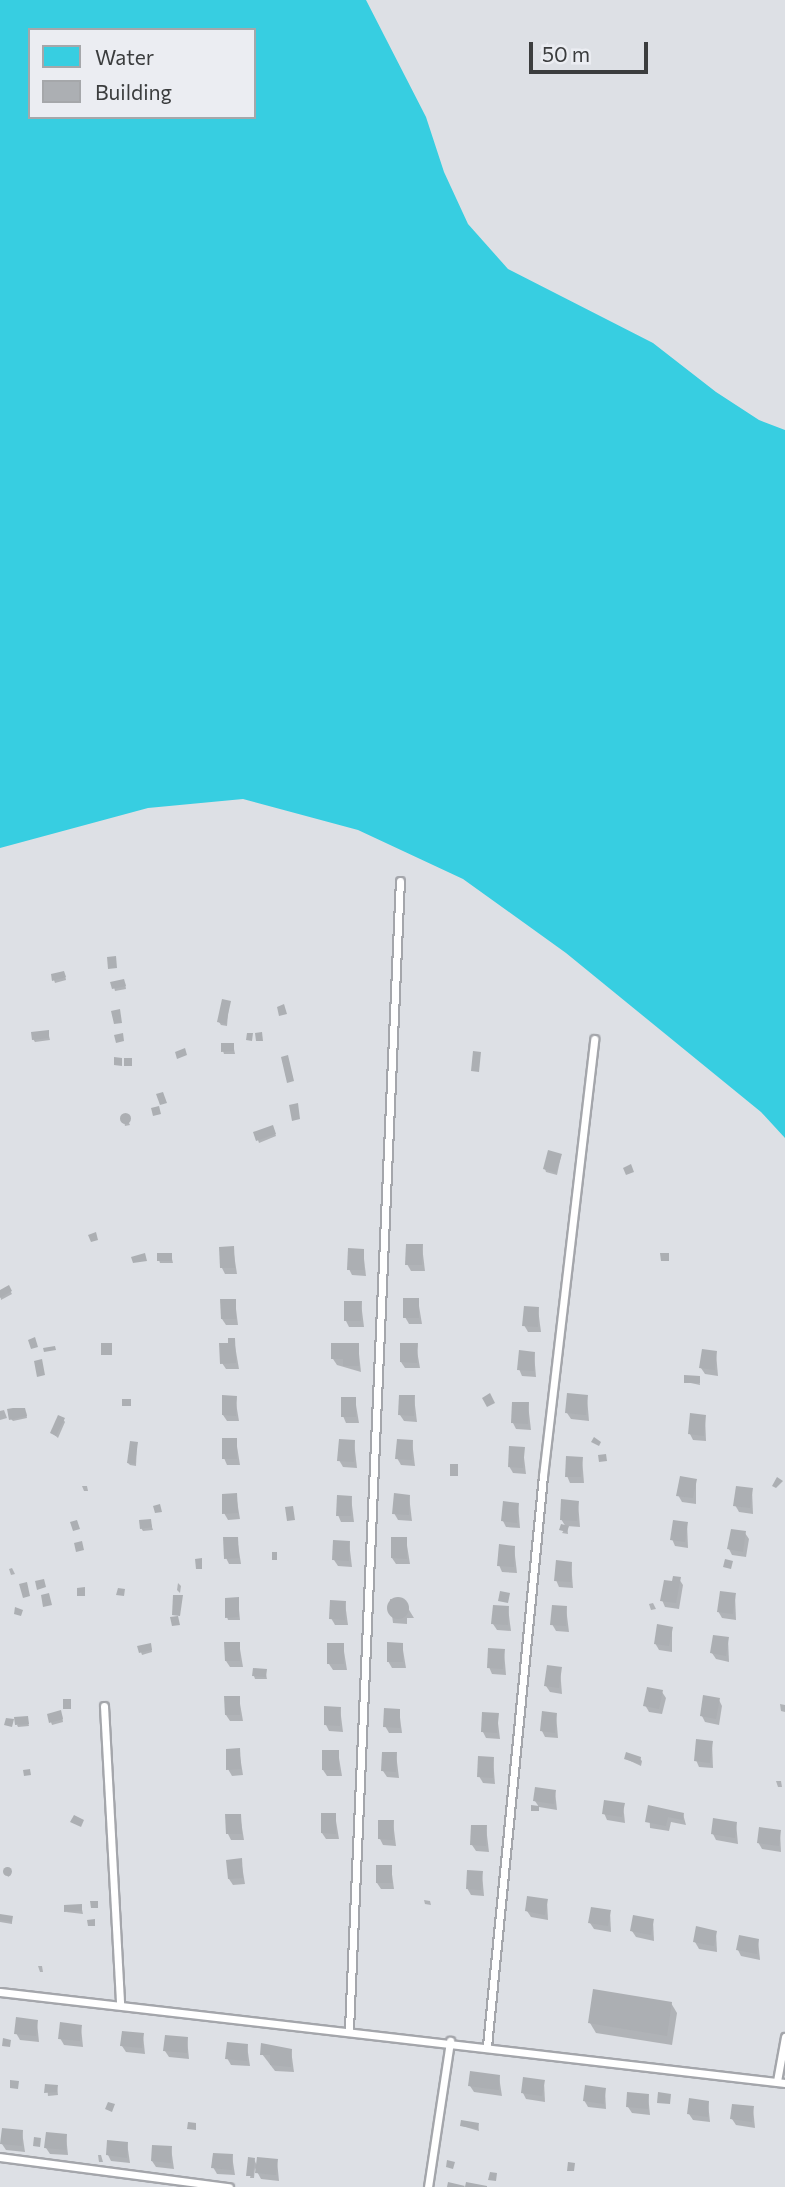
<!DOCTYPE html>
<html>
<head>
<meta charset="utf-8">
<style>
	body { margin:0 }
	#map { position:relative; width:785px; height:2187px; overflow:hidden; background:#dde0e5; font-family:Commissioner,sans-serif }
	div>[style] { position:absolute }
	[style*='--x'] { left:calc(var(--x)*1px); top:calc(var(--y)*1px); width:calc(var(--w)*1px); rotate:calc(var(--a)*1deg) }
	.water>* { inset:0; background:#37cee1 }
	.shadow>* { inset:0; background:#0003 }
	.building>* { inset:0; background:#acafb3 }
	.round { border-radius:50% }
	.roads { filter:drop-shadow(2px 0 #a4a6ab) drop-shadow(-2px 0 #a4a6ab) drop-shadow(0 2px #a4a6ab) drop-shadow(0 -2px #a4a6ab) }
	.lane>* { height:7px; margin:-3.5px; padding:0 3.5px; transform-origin:3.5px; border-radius:3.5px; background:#fff }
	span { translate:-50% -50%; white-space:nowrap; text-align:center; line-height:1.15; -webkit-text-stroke:5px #ebedf2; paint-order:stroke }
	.legend { position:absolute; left:28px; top:28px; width:228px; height:91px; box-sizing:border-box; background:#ebedf2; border:2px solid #a5a7aa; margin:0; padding:9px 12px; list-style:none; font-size:21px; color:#3b3d3e }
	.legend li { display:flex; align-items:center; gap:14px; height:35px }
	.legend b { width:35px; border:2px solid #a5a7aa }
	.scale { position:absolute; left:529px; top:42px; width:119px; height:32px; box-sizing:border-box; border:4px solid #3b3d3e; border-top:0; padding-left:9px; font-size:21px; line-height:24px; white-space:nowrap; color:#3b3d3e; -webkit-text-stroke:5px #ebedf2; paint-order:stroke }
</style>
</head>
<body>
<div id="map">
	<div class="water">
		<div style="clip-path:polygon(evenodd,0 0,366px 0,426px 117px,444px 172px,468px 224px,508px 269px,653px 343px,716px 392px,759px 420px,785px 430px,785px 1138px,761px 1112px,566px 953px,463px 879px,358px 830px,243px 799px,148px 808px,0 848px,0 0,30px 30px,254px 30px,254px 117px,30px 117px,30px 30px)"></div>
	</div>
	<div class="shadow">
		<div style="clip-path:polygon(65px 975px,66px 980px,55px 983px,54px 980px)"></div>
		<div style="clip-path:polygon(113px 983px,125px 983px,126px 989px,115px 991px)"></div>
		<div style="clip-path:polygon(229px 1002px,227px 1026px,221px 1025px,219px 1022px)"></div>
		<div style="clip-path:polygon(48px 1032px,50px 1040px,35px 1042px,33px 1039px)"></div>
		<div style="clip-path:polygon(233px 1044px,235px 1054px,224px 1054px,223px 1051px)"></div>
		<div style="clip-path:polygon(123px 1117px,129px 1123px,130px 1125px,125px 1126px)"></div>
		<div style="clip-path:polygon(274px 1130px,276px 1136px,259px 1143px,258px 1140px)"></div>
		<div style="clip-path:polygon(561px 1156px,557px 1175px,546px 1172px,545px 1169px)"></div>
		<div style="clip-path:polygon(422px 1246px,425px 1271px,411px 1271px,407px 1264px)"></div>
		<div style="clip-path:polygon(233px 1248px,237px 1274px,225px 1274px,222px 1268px)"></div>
		<div style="clip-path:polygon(363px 1250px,366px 1276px,352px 1275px,349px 1269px)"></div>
		<div style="clip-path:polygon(171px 1255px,173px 1263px,160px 1263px,159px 1260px)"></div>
		<div style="clip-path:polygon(8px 1287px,12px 1294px,1px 1300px,0 1291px)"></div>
		<div style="clip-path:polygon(418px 1300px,422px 1324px,409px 1324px,405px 1317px)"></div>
		<div style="clip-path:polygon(235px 1301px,238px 1325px,226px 1325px,222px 1319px)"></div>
		<div style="clip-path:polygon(361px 1303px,364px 1327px,349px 1327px,346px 1321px)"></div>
		<div style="clip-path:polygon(538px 1309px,541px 1332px,528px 1332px,524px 1325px)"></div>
		<div style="clip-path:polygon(234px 1340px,239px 1369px,226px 1369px,222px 1363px)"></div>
		<div style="clip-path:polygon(358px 1345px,361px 1372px,337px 1365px,333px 1359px)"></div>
		<div style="clip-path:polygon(416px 1345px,420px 1368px,405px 1368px,401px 1362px)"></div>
		<div style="clip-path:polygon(534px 1353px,536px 1377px,522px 1376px,519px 1369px)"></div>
		<div style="clip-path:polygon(716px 1353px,718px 1376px,705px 1374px,701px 1368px)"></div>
		<div style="clip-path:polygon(699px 1377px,700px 1385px,686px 1382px)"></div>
		<div style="clip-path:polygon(235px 1397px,239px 1421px,227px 1421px,223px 1415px)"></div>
		<div style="clip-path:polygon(414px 1397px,417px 1422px,404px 1421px,400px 1415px)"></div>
		<div style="clip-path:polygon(587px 1397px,589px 1421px,571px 1419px,567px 1413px)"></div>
		<div style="clip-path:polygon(355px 1399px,359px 1423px,346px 1423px,343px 1416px)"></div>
		<div style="clip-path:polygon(528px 1404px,531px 1430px,516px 1429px,513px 1423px)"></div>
		<div style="clip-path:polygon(4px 1410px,7px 1418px,0 1420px,0 1411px)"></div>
		<div style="clip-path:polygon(26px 1412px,27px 1418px,13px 1421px,11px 1419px)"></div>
		<div style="clip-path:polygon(705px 1416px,706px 1441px,693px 1440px,690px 1434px)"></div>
		<div style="clip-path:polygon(63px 1419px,65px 1422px,58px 1438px,52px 1433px)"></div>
		<div style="clip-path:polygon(236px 1440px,240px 1465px,227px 1465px,224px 1458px)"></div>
		<div style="clip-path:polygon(412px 1441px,415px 1466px,401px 1465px,397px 1458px)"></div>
		<div style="clip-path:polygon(354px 1442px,357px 1468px,343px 1467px,339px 1460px)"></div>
		<div style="clip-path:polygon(137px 1444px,136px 1466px,130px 1465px,128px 1463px)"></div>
		<div style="clip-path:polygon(523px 1449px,526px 1474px,513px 1473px,509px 1466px)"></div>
		<div style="clip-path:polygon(582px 1458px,584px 1483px,570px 1483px,567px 1476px)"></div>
		<div style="clip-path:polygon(696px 1480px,696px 1504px,682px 1502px,678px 1495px)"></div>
		<div style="clip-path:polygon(82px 1486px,87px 1486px,88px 1491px,84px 1491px)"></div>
		<div style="clip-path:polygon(752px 1490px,753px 1514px,739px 1512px,735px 1505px)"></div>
		<div style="clip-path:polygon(236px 1495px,240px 1519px,228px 1520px,224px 1513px)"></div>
		<div style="clip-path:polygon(409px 1496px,412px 1521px,398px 1520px,394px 1513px)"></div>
		<div style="clip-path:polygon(351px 1497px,354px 1522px,341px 1522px,338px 1515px)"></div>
		<div style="clip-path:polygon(578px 1502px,580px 1527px,567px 1526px,568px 1534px,562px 1533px,566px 1527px,561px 1519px)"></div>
		<div style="clip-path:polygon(518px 1504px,520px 1528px,506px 1527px,503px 1521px)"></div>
		<div style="clip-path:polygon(150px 1521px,153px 1530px,143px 1531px,141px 1528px)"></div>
		<div style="clip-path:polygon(687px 1524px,688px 1548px,675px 1546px,672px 1539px)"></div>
		<div style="clip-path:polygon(745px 1533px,749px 1539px,746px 1557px,732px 1555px,729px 1549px)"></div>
		<div style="clip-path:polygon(237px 1538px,241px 1564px,229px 1564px,226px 1558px)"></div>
		<div style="clip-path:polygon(406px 1539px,410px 1564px,396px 1564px,392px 1558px)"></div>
		<div style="clip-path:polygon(349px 1542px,352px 1567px,338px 1566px,334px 1560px)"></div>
		<div style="clip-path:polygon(514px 1547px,517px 1573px,502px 1572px,499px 1565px)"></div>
		<div style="clip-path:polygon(571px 1563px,573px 1588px,559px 1587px,556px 1580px)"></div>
		<div style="clip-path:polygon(12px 1568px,15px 1574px,11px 1575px,9px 1569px)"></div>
		<div style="clip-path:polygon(679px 1579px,683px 1585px,679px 1609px,665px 1607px,662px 1600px)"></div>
		<div style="clip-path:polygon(178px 1583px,181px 1586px,180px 1593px,177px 1590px)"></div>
		<div style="clip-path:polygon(735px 1595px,736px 1620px,722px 1618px,718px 1611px)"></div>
		<div style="clip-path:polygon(238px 1599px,240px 1620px,228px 1620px,227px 1617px)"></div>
		<div style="clip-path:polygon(390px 1599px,403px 1600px,414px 1618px,407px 1618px,407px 1624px,393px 1623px)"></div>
		<div style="clip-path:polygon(345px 1603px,348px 1625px,335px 1625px,331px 1618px)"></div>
		<div style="clip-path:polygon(653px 1603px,656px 1609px,651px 1610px,649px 1604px)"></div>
		<div style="clip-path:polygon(508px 1608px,511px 1631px,497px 1630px,493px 1624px)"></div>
		<div style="clip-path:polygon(566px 1608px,569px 1632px,556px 1631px,552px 1624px)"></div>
		<div style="clip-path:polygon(672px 1628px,672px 1652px,659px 1650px,655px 1643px)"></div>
		<div style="clip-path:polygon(728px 1639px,729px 1662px,716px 1659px,712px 1653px)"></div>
		<div style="clip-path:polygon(239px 1643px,243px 1667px,230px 1667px,226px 1661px)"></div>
		<div style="clip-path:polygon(402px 1644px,406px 1668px,392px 1668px,388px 1661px)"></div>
		<div style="clip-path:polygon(343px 1645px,347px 1670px,333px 1670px,329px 1664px)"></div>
		<div style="clip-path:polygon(151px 1647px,152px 1652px,142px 1655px,141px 1652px)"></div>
		<div style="clip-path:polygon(504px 1651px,506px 1675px,492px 1674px,489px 1667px)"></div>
		<div style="clip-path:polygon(560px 1669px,562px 1694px,550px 1692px,546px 1686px)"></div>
		<div style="clip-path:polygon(265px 1670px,267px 1679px,255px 1679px,254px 1676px)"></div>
		<div style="clip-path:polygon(662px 1692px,666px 1698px,662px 1714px,649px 1712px,645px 1705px)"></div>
		<div style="clip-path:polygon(239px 1698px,243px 1721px,230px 1721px,226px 1715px)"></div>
		<div style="clip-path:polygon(719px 1700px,722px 1706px,719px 1725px,705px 1722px,702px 1716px)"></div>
		<div style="clip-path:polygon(780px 1704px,785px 1705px,785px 1712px,781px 1711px)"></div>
		<div style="clip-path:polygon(340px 1708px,343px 1732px,329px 1731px,326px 1725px)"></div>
		<div style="clip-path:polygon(399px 1710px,402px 1733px,389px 1733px,385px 1726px)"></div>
		<div style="clip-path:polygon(556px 1714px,558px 1738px,545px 1737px,542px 1731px)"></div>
		<div style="clip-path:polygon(62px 1715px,63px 1722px,52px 1725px,51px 1722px)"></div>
		<div style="clip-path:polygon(497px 1715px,500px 1739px,486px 1738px,483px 1732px)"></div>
		<div style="clip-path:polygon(27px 1718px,29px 1726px,18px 1727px,17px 1725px)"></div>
		<div style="clip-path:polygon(712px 1743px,713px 1768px,699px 1767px,696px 1760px)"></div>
		<div style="clip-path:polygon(239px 1750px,243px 1775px,232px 1776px,228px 1769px)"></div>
		<div style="clip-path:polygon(338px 1752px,342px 1776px,327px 1776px,323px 1770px)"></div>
		<div style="clip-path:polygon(396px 1754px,399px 1778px,387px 1777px,383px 1771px)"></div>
		<div style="clip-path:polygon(493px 1759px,495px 1784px,483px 1783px,479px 1776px)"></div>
		<div style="clip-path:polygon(626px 1759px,640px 1759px,642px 1761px,641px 1766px)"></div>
		<div style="clip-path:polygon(776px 1781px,781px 1781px,782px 1787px,778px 1787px)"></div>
		<div style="clip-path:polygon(555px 1791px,557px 1810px,539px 1807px,535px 1801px)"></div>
		<div style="clip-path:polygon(623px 1804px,625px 1823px,607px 1820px,604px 1813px)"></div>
		<div style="clip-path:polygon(649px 1807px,683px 1814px,686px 1825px,671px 1822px,669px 1831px,650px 1828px)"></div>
		<div style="clip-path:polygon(240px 1815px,244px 1840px,231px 1840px,228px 1834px)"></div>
		<div style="clip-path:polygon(335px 1815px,339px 1839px,326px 1839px,322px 1833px)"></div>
		<div style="clip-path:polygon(393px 1822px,396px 1846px,383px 1845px,380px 1839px)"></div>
		<div style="clip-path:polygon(736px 1823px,738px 1844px,716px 1840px,713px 1834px)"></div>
		<div style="clip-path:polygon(486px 1827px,489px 1852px,476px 1851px,472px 1845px)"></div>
		<div style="clip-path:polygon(780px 1832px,781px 1852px,762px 1849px,758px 1842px)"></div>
		<div style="clip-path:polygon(241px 1860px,245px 1884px,233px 1885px,229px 1879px)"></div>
		<div style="clip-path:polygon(391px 1867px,394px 1889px,381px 1889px,377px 1883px)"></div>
		<div style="clip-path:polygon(8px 1869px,11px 1875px,8px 1877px,5px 1870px)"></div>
		<div style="clip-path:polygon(482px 1873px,484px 1896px,471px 1895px,467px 1888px)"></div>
		<div style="clip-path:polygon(424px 1900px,430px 1901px,431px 1905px,425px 1904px)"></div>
		<div style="clip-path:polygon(547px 1901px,548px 1920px,531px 1917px,527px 1911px)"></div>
		<div style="clip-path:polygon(81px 1905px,83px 1914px,66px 1912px)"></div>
		<div style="clip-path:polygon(610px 1912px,611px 1932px,594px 1929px,590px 1923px)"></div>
		<div style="clip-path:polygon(0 1915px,12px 1918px,12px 1924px,0 1922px)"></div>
		<div style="clip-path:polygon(653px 1921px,654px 1941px,636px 1937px,632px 1931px)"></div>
		<div style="clip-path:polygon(716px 1932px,717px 1952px,699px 1949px,695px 1942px)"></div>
		<div style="clip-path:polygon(758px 1940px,760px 1960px,741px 1956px,738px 1950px)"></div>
		<div style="clip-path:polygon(38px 1966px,42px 1966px,43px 1972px,40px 1972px)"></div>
		<div style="clip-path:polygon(671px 2003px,677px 2013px,672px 2045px,596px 2033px,590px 2023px)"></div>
		<div style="clip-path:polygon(37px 2022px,39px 2042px,20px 2040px,16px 2033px)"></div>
		<div style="clip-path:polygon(81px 2027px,83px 2047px,64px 2045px,60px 2038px)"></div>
		<div style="clip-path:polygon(143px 2035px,145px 2054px,126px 2052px,122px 2046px)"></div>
		<div style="clip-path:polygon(187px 2039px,189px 2059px,169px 2057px,165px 2051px)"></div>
		<div style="clip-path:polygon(247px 2046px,250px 2066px,231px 2065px,227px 2058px)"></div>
		<div style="clip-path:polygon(291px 2050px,294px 2072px,275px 2071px,262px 2054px)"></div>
		<div style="clip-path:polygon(499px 2077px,502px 2096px,474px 2092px,470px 2086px)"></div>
		<div style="clip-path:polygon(544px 2082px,545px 2102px,526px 2099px,523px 2093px)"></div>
		<div style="clip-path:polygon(47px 2086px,57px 2086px,58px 2095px,48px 2096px)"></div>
		<div style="clip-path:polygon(605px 2090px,606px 2109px,588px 2107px,584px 2100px)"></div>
		<div style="clip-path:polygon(648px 2095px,650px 2115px,632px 2113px,628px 2107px)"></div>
		<div style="clip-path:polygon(708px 2103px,710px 2122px,693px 2120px,689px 2114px)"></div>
		<div style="clip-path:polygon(753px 2108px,755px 2128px,736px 2125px,732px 2119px)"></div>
		<div style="clip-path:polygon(478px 2124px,479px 2131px,462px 2126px)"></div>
		<div style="clip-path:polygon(22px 2132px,25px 2152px,6px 2150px,2px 2144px)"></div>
		<div style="clip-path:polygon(66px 2136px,68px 2155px,50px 2154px,46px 2148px)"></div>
		<div style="clip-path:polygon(127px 2143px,130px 2163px,111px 2161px,108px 2155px)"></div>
		<div style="clip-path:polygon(171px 2148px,174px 2169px,156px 2167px,152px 2161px)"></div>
		<div style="clip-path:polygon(98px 2155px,101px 2155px,103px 2162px,99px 2162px)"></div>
		<div style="clip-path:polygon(232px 2156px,235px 2175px,217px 2174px,213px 2167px)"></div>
		<div style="clip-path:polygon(254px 2159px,257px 2166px,277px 2160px,279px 2181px,261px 2179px,255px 2168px,254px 2178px,250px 2178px)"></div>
	</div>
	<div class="building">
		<div style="clip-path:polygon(116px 956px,117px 968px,108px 969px,107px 957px)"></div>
		<div style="clip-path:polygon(64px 971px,66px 977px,52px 981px,51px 974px)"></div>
		<div style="clip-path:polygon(124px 979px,126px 986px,112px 989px,110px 982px)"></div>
		<div style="clip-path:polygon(222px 999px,231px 1001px,226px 1024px,217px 1022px)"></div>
		<div style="clip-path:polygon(284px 1004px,287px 1014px,279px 1016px,277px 1007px)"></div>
		<div style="clip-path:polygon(120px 1009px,122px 1023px,114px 1024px,111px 1011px)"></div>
		<div style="clip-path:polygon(49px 1030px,49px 1038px,32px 1040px,31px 1032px)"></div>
		<div style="clip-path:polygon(262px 1032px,263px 1041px,256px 1041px,255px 1033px)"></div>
		<div style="clip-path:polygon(123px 1033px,124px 1041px,116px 1043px,114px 1035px)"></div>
		<div style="clip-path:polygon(247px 1033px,253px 1033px,252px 1041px,246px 1040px)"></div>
		<div style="clip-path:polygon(221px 1043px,234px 1043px,234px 1051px,221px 1052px)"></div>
		<div style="clip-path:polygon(185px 1048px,187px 1055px,177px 1059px,175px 1052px)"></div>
		<div style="clip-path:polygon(473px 1051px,481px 1052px,479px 1072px,471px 1071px)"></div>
		<div style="clip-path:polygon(288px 1055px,294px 1081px,287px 1083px,281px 1057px)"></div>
		<div style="clip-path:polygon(114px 1057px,122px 1058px,122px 1066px,114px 1065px)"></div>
		<div style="clip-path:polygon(124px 1058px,132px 1058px,132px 1066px,124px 1066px)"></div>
		<div style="clip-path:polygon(163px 1092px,167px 1103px,160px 1105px,156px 1094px)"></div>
		<div style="clip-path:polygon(298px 1103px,300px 1119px,292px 1121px,289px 1105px)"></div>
		<div style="clip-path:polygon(159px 1106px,161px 1114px,153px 1116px,151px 1108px)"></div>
		<div class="round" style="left:119.5px;top:1112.5px;width:11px;height:11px"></div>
		<div style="clip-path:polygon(273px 1125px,276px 1134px,256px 1141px,253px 1132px)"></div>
		<div style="clip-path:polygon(548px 1150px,562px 1154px,556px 1173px,543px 1169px)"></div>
		<div style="clip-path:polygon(631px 1164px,634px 1172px,626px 1175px,623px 1168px)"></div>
		<div style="clip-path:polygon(96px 1232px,98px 1240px,91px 1242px,88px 1235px)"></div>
		<div style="clip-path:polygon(406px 1244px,423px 1244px,422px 1265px,405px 1265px)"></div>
		<div style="clip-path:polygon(234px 1246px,235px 1268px,220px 1268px,219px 1247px)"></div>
		<div style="clip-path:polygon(348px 1248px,364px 1249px,364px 1270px,347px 1270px)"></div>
		<div style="clip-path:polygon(145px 1253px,147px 1261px,133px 1263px,131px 1257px)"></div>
		<div style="clip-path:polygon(157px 1253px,172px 1253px,172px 1261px,157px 1261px)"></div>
		<div style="clip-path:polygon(660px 1253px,669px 1253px,669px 1261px,661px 1261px)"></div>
		<div style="clip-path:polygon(9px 1285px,12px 1291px,0 1298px,0 1290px)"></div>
		<div style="clip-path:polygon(403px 1298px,419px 1298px,419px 1318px,403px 1318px)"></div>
		<div style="clip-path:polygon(220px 1299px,236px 1299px,236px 1319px,221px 1319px)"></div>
		<div style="clip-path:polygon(344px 1301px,362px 1301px,361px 1321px,344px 1321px)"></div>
		<div style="clip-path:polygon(524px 1306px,539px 1307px,538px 1327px,522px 1326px)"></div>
		<div style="clip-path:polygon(35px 1337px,38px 1347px,31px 1349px,28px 1340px)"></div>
		<div style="clip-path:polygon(228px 1338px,235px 1338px,236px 1363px,220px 1364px,219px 1343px,228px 1343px)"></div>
		<div style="clip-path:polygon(101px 1343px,112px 1343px,112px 1355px,101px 1355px)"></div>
		<div style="clip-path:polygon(331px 1343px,359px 1343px,359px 1366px,343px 1366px,343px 1359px,331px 1359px)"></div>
		<div style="clip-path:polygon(400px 1343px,418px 1343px,417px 1363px,400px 1362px)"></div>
		<div style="clip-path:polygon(55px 1346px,56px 1350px,44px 1352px,43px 1348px)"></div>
		<div style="clip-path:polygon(702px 1349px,717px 1351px,715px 1370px,699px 1368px)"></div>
		<div style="clip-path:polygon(519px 1350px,535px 1352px,534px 1371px,517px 1370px)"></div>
		<div style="clip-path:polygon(42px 1359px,45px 1375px,37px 1377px,34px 1361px)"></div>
		<div style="clip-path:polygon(684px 1375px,700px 1376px,700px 1383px,684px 1383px)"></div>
		<div style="clip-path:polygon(490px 1393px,495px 1403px,487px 1407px,482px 1398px)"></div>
		<div style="clip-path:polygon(567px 1393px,588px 1395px,586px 1415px,565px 1413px)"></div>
		<div style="clip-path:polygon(222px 1395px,237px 1396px,236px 1416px,222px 1415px)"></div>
		<div style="clip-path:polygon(399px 1395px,415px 1395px,414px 1416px,398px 1415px)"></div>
		<div style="clip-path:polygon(341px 1397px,356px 1397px,356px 1417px,341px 1417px)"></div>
		<div style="clip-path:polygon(122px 1399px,131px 1399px,131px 1406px,122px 1406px)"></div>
		<div style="clip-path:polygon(512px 1402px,529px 1402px,528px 1424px,511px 1423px)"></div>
		<div style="clip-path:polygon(13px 1408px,25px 1408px,27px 1416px,9px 1420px,7px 1409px)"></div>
		<div style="clip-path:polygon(690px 1413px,706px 1415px,704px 1436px,688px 1434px)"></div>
		<div style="clip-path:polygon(58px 1415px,65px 1418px,56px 1436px,50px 1433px)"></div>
		<div style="clip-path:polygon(594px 1437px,601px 1442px,599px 1446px,591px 1442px)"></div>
		<div style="clip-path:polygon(222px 1438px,237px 1438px,237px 1459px,222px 1459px)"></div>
		<div style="clip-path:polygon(339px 1439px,355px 1440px,354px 1462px,337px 1461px)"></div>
		<div style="clip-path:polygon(397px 1439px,413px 1440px,412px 1460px,395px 1459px)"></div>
		<div style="clip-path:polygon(130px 1441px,138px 1442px,135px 1464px,127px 1463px)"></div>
		<div style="clip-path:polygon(509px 1446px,525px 1447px,523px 1468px,508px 1467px)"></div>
		<div style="clip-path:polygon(606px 1454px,607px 1461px,599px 1462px,598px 1455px)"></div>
		<div style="clip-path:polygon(566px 1456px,583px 1457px,581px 1477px,565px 1477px)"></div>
		<div style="clip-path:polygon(450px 1464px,458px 1464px,458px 1476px,450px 1476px)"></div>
		<div style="clip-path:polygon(680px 1476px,697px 1479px,693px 1498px,676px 1496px)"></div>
		<div style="clip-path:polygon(777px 1477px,783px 1481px,776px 1488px,772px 1486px)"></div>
		<div style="clip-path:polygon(736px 1486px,753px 1488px,750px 1508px,733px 1506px)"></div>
		<div style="clip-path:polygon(237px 1493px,238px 1513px,222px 1514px,222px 1494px)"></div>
		<div style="clip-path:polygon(394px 1493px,410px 1495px,409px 1515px,392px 1514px)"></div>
		<div style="clip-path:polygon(337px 1495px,352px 1496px,351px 1516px,336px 1516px)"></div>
		<div style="clip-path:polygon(561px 1499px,579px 1501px,577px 1521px,560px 1520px)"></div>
		<div style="clip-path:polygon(503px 1501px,519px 1503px,517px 1523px,501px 1521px)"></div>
		<div style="clip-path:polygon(160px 1504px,162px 1512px,155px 1513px,153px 1506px)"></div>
		<div style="clip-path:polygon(293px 1506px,295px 1520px,287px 1521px,285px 1507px)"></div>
		<div style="clip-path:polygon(151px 1519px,152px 1527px,140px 1529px,139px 1520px)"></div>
		<div style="clip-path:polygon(77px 1520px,80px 1529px,73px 1531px,70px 1522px)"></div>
		<div style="clip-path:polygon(673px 1520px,688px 1522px,685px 1542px,670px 1540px)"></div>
		<div style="clip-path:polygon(561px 1524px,569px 1526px,567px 1532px,559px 1530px)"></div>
		<div style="clip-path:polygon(731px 1529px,746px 1531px,743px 1552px,727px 1549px)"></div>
		<div style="clip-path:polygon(223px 1537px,238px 1537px,239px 1558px,224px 1559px)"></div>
		<div style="clip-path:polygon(391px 1537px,407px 1537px,407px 1559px,391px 1558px)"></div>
		<div style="clip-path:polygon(333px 1540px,350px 1541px,349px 1561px,332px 1560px)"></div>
		<div style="clip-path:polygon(82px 1541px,84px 1550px,76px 1552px,74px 1543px)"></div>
		<div style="clip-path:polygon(499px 1544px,515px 1546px,514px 1567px,497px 1566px)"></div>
		<div style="clip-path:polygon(272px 1552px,277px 1552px,277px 1560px,272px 1560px)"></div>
		<div style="clip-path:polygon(202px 1558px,202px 1569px,196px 1569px,195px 1559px)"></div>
		<div style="clip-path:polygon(725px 1559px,733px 1561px,731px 1569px,723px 1567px)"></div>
		<div style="clip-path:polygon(556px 1560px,572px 1562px,571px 1582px,554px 1581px)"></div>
		<div style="clip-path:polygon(673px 1576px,681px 1577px,676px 1603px,660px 1601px,664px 1580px,672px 1581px)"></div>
		<div style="clip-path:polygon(44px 1579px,46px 1587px,37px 1590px,35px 1581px)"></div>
		<div style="clip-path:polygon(27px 1582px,30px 1596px,23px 1598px,19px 1584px)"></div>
		<div style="clip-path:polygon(85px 1587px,85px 1596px,77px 1596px,77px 1588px)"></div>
		<div style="clip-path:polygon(118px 1588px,125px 1589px,124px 1596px,116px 1595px)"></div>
		<div style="clip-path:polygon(500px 1591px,510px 1593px,508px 1603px,498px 1601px)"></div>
		<div style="clip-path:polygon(720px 1591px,736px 1593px,733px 1614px,717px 1612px)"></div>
		<div style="clip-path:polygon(49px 1593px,52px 1605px,43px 1607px,41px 1595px)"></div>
		<div style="clip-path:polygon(173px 1595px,183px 1595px,180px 1616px,172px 1615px)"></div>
		<div class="round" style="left:387px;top:1597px;width:22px;height:22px"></div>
		<div style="clip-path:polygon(239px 1597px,239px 1617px,225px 1618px,225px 1598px)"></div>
		<div style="clip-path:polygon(330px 1600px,346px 1601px,345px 1620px,329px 1619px)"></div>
		<div style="clip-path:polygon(493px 1605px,509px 1606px,508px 1625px,491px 1624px)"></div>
		<div style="clip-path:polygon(552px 1605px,567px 1606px,566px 1626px,550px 1625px)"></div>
		<div style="clip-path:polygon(15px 1607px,23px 1610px,21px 1616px,14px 1614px)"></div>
		<div style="clip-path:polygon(178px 1616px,180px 1625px,172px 1626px,170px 1617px)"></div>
		<div style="clip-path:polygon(657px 1624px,673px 1627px,669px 1646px,654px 1644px)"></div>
		<div style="clip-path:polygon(713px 1635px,729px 1637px,726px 1656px,710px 1653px)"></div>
		<div style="clip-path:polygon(224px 1642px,240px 1642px,240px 1661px,225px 1661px)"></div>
		<div style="clip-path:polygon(387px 1642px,403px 1643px,403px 1662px,387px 1662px)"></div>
		<div style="clip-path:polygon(151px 1643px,152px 1650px,139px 1653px,137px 1646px)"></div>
		<div style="clip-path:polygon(327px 1643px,344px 1643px,344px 1664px,327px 1664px)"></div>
		<div style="clip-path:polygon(488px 1648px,505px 1649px,503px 1669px,487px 1668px)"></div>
		<div style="clip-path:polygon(547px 1665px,562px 1667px,559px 1688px,544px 1686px)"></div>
		<div style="clip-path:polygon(253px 1668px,267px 1669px,266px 1677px,252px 1676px)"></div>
		<div style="clip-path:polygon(647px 1687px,663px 1690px,659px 1709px,643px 1706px)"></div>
		<div style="clip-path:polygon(703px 1695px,720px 1698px,716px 1719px,700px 1716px)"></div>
		<div style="clip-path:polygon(224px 1696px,240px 1696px,240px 1715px,225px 1715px)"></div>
		<div style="clip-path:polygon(63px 1699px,71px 1699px,71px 1709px,63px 1709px)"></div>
		<div style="clip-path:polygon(324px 1706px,341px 1707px,340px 1726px,324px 1725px)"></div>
		<div style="clip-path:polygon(384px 1708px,400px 1709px,400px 1728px,383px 1727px)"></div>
		<div style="clip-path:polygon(61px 1710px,63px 1719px,49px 1723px,47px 1714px)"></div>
		<div style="clip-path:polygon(542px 1711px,557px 1713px,555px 1733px,540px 1731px)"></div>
		<div style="clip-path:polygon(482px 1712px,499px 1713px,497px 1733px,481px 1732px)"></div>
		<div style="clip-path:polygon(28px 1716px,29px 1724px,15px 1725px,14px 1717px)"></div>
		<div style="clip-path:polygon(6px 1718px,14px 1719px,12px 1727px,4px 1725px)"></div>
		<div style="clip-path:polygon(696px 1739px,713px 1741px,710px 1763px,694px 1761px)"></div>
		<div style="clip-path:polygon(240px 1748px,241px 1769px,226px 1770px,226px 1749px)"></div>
		<div style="clip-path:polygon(322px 1750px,339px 1750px,339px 1770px,322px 1770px)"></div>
		<div style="clip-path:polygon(382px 1752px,397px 1752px,396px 1772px,381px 1771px)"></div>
		<div style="clip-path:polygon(626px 1752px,641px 1757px,640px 1764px,624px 1759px)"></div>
		<div style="clip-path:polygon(478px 1756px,494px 1757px,493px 1778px,477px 1777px)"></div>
		<div style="clip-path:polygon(30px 1769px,31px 1775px,24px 1776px,23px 1770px)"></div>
		<div style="clip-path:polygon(535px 1787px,556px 1790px,554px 1804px,533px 1801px)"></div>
		<div style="clip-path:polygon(604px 1800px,625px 1803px,622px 1817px,602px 1814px)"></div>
		<div style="clip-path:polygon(531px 1805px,539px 1806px,539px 1811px,531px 1811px)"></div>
		<div style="clip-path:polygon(648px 1805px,684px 1813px,683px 1820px,668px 1817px,666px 1826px,645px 1822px)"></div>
		<div style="clip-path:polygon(321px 1813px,336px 1813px,336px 1834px,321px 1833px)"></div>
		<div style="clip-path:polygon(225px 1814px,241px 1814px,242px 1834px,226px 1834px)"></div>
		<div style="clip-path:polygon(74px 1815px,84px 1820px,81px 1827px,70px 1822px)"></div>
		<div style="clip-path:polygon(713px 1818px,737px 1822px,735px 1838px,711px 1834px)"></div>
		<div style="clip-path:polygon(378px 1820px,394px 1820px,393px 1840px,378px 1839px)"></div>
		<div style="clip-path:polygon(471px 1825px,487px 1825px,486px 1846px,470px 1845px)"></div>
		<div style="clip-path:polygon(759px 1827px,781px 1830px,779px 1846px,757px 1843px)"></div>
		<div style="clip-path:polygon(242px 1858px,243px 1878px,228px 1879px,226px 1860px)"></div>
		<div style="clip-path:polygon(376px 1865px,392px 1865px,392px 1883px,376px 1883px)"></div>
		<div class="round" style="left:2.5px;top:1866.5px;width:9px;height:9px"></div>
		<div style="clip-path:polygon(467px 1870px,483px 1871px,481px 1890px,466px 1889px)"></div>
		<div style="clip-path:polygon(527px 1896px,548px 1899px,545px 1915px,525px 1911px)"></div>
		<div style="clip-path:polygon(90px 1901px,98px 1901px,98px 1908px,91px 1908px)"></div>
		<div style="clip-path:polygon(82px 1904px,82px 1911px,64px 1912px,64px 1905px)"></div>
		<div style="clip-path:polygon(591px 1907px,611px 1910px,608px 1926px,588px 1923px)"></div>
		<div style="clip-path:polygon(0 1914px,13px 1916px,12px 1922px,0 1920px)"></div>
		<div style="clip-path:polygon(633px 1915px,654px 1919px,651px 1935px,630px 1931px)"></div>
		<div style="clip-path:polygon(95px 1919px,95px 1926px,88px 1926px,87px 1920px)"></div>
		<div style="clip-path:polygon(696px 1926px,717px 1931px,714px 1946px,693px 1942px)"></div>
		<div style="clip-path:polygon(739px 1935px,759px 1939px,757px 1954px,736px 1950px)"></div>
		<div style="clip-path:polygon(593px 1989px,672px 2002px,667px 2036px,588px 2023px)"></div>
		<div style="clip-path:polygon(16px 2017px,38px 2020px,36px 2036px,14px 2034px)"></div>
		<div style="clip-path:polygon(60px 2022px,82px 2025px,80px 2041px,58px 2039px)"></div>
		<div style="clip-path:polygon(122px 2031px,144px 2033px,142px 2048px,120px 2046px)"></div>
		<div style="clip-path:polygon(165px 2035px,188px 2037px,187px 2053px,163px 2051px)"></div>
		<div style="clip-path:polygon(3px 2038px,11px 2040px,10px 2047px,2px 2046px)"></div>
		<div style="clip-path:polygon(227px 2042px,248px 2044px,247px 2061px,225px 2059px)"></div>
		<div style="clip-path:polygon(261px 2043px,292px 2049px,291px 2067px,270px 2065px,270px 2055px,260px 2055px)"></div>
		<div style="clip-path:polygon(470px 2071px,500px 2075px,499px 2090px,468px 2086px)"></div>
		<div style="clip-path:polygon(523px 2077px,545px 2080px,542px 2096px,521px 2093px)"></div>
		<div style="clip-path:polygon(10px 2080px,19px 2081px,18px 2089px,10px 2088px)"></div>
		<div style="clip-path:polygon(45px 2084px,58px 2085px,57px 2092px,44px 2093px)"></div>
		<div style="clip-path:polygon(585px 2085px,606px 2088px,604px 2104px,583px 2101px)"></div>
		<div style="clip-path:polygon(627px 2092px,649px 2094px,648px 2109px,626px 2107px)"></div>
		<div style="clip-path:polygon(658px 2092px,671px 2094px,670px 2104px,657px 2103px)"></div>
		<div style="clip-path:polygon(689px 2098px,709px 2101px,708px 2117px,687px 2114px)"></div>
		<div style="clip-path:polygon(108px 2102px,115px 2104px,112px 2112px,105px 2109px)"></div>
		<div style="clip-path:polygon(732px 2104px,754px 2106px,752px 2122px,730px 2119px)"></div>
		<div style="clip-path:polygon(461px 2120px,479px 2123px,478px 2129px,460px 2126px)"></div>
		<div style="clip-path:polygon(188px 2122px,196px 2123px,196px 2130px,187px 2129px)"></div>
		<div style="clip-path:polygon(2px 2128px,23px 2130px,22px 2146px,0 2144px)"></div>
		<div style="clip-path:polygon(46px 2132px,67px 2134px,66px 2150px,44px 2148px)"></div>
		<div style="clip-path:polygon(34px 2137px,41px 2138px,40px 2147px,33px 2146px)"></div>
		<div style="clip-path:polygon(107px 2140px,128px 2142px,127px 2158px,106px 2155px)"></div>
		<div style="clip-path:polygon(152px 2145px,172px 2146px,171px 2163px,151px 2161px)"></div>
		<div style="clip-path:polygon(213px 2153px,233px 2154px,232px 2170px,211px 2168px)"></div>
		<div style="clip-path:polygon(248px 2157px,255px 2158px,253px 2176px,246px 2176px)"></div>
		<div style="clip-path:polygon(257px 2157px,278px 2159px,276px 2175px,255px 2173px)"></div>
		<div style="clip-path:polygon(447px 2160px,455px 2162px,453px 2169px,446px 2167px)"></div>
		<div style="clip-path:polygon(568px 2162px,575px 2163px,574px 2171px,567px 2171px)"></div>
		<div style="clip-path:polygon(490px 2172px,497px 2173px,496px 2181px,488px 2180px)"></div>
		<div style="clip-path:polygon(448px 2182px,465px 2186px,464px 2187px,447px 2187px)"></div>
		<div style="clip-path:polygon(466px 2182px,487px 2186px,487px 2187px,465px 2187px)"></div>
	</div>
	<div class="roads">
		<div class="lane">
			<div style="--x:104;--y:1706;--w:298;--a:86.9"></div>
			<div style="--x:0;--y:1992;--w:790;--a:6.61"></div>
			<div style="--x:349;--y:2029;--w:1149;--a:-87.46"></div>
			<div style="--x:487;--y:2046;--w:573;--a:-84.39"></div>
			<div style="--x:543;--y:1476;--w:440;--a:-83.3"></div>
			<div style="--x:777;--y:2081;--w:45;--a:-79.7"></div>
			<div style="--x:0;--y:2157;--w:231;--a:7.5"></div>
			<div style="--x:428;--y:2187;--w:148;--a:-81.4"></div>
		</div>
	</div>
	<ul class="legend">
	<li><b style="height:19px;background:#37cee1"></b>Water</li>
	<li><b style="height:19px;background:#acafb3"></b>Building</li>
	</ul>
	<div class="scale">50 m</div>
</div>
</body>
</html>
